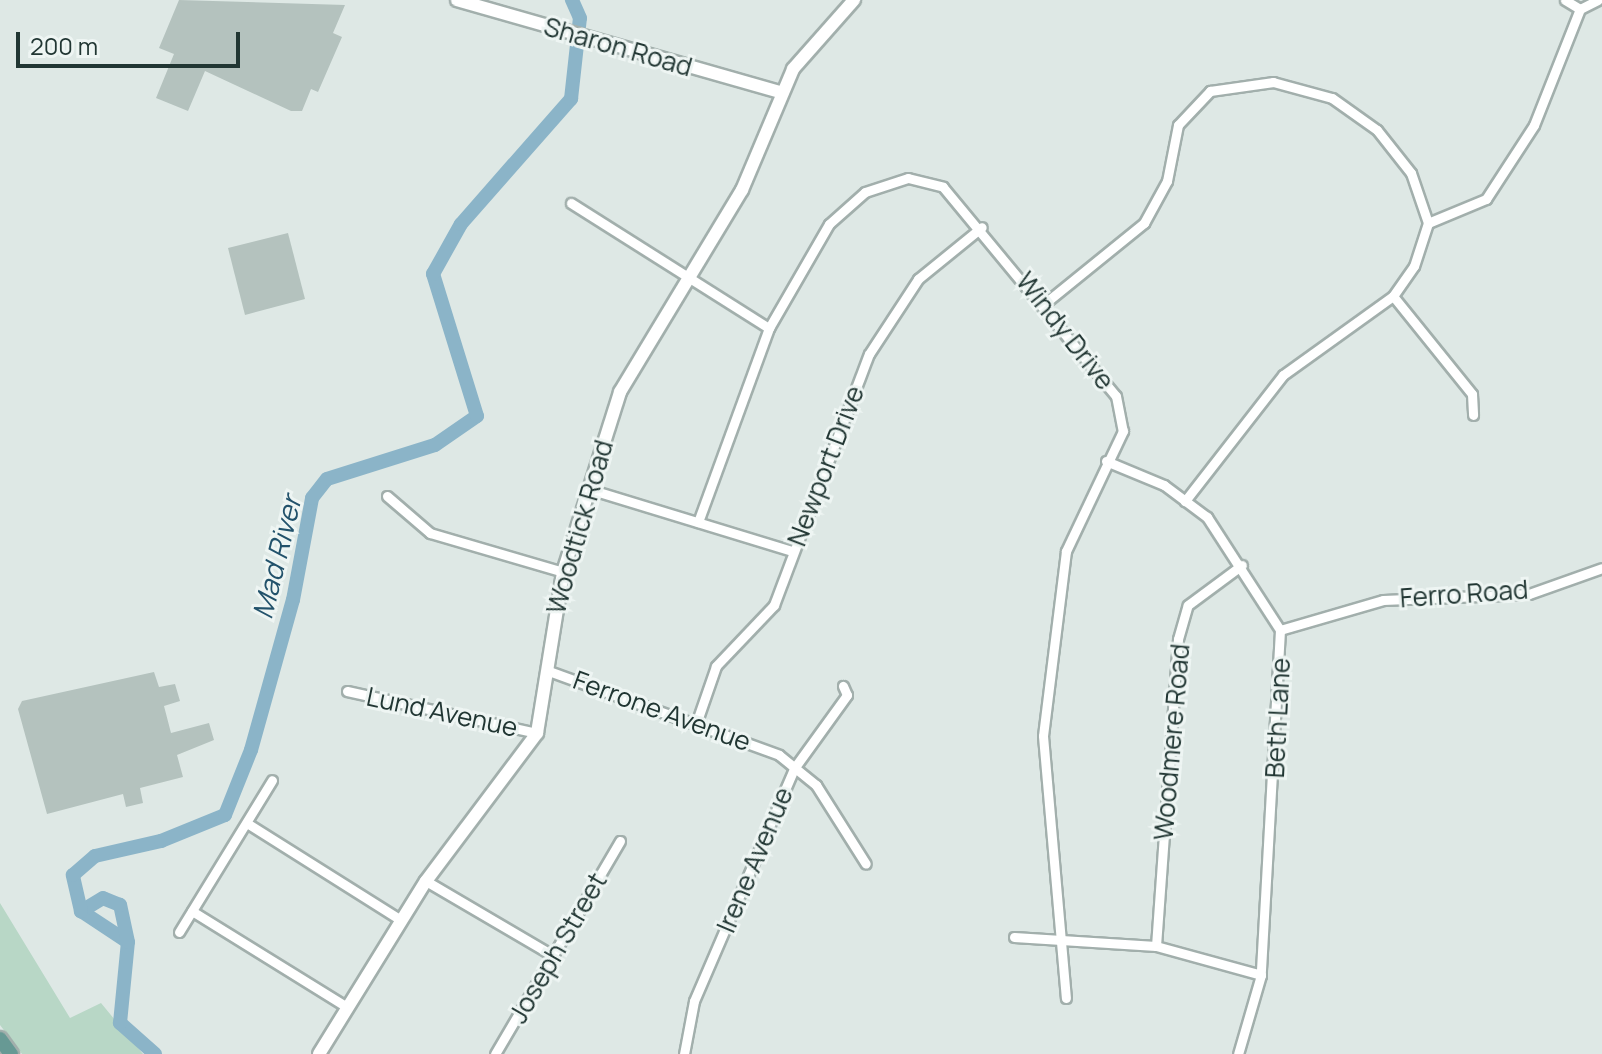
<!DOCTYPE html>
<html>
<head>
<meta charset="utf-8">
<style>
	body { margin:0 }
	#map { position:relative; width:1602px; height:1054px; overflow:hidden; background:#dee8e5; font-family:Manrope,sans-serif }
	div>[style] { position:absolute }
	[style*='--x'] { left:calc(var(--x)*1px); top:calc(var(--y)*1px); width:calc(var(--w)*1px); rotate:calc(var(--a)*1deg) }
	.green>* { inset:0; background:#b8d7c6 }
	.river>* { height:14px; margin:-7px; padding:0 7px; transform-origin:7px; border-radius:7px; background:#8bb4c8 }
	.building>* { inset:0; background:#b4c2be }
	.roads { filter:drop-shadow(2px 0 #a2afac) drop-shadow(-2px 0 #a2afac) drop-shadow(0 2px #a2afac) drop-shadow(0 -2px #a2afac) }
	.street>* { height:9px; margin:-4.5px; padding:0 4.5px; transform-origin:4.5px; border-radius:4.5px; background:#fff }
	.secondary>* { height:12px; margin:-6px; padding:0 6px; transform-origin:6px; border-radius:6px; background:#fff }
	.primary>* { height:14px; margin:-7px; padding:0 7px; transform-origin:7px; border-radius:7px; background:#679994 }
	span { translate:-50% -50%; white-space:nowrap; text-align:center; line-height:1.15; -webkit-text-stroke:6px #eef5f3; paint-order:stroke }
	.street-label { font-size:26px; color:#213633 }
	.water-label { font-size:28px; color:#22526b; font-style:italic }
	.scale { position:absolute; left:16px; top:32px; width:224px; height:36px; box-sizing:border-box; border:4px solid #213633; border-top:0; padding-left:10px; font-size:24px; line-height:28px; white-space:nowrap; color:#213633; -webkit-text-stroke:6px #eef5f3; paint-order:stroke }
</style>
</head>
<body>
<div id="map">
	<div class="green">
		<div style="clip-path:polygon(0 903px,70px 1018px,101px 1003px,143px 1054px,22px 1054px,0 1025px)"></div>
	</div>
	<div class="river">
		<div style="--x:81;--y:911;--w:56;--a:33.4"></div>
		<div style="--x:155;--y:1054;--w:47;--a:-138.5"></div>
		<div style="--x:120;--y:1023;--w:81;--a:-84.4"></div>
		<div style="--x:128;--y:942;--w:38;--a:-102"></div>
		<div style="--x:120;--y:905;--w:18;--a:-158"></div>
		<div style="--x:103;--y:898;--w:26;--a:149"></div>
		<div style="--x:81;--y:911;--w:37;--a:-103"></div>
		<div style="--x:73;--y:875;--w:29;--a:-41"></div>
		<div style="--x:95;--y:856;--w:68;--a:-12.8"></div>
		<div style="--x:161;--y:841;--w:69;--a:-22.1"></div>
		<div style="--x:225;--y:815;--w:70;--a:-68.2"></div>
		<div style="--x:251;--y:750;--w:156;--a:-74.4"></div>
		<div style="--x:293;--y:600;--w:104;--a:-79.4"></div>
		<div style="--x:312;--y:498;--w:24;--a:-52"></div>
		<div style="--x:327;--y:479;--w:113;--a:-17.5"></div>
		<div style="--x:435;--y:445;--w:51;--a:-34.6"></div>
		<div style="--x:477;--y:416;--w:149;--a:-107.2"></div>
		<div style="--x:433;--y:274;--w:57;--a:-60.8"></div>
		<div style="--x:461;--y:224;--w:167;--a:-48.7"></div>
		<div style="--x:571;--y:99;--w:81;--a:-83.7"></div>
		<div style="--x:580;--y:18;--w:20;--a:-114"></div>
	</div>
	<div class="building">
		<div style="clip-path:polygon(179px 0,345px 5px,333px 33px,342px 37px,318px 92px,311px 89px,302px 111px,291px 111px,205px 71px,188px 111px,156px 98px,174px 54px,159px 48px)"></div>
		<div style="clip-path:polygon(288px 233px,305px 299px,245px 315px,228px 248px)"></div>
		<div style="clip-path:polygon(154px 672px,159px 687px,175px 684px,180px 701px,164px 706px,171px 733px,209px 723px,214px 740px,177px 755px,183px 777px,140px 788px,143px 803px,126px 807px,123px 794px,47px 814px,18px 709px,22px 701px)"></div>
	</div>
	<div class="roads">
		<div class="street">
			<div style="--x:1565;--y:0;--w:17;--a:31"></div>
			<div style="--x:571;--y:203;--w:234;--a:32.3"></div>
			<div style="--x:1428;--y:223;--w:63;--a:-22.5"></div>
			<div style="--x:1486;--y:199;--w:88;--a:-57"></div>
			<div style="--x:1534;--y:125;--w:125;--a:-68.4"></div>
			<div style="--x:1580;--y:9;--w:20;--a:-27"></div>
			<div style="--x:1393;--y:296;--w:126;--a:51.1"></div>
			<div style="--x:1472;--y:394;--w:21;--a:87"></div>
			<div style="--x:1044;--y:304;--w:129;--a:-39"></div>
			<div style="--x:1144;--y:223;--w:48;--a:-61.3"></div>
			<div style="--x:1167;--y:181;--w:57;--a:-78.9"></div>
			<div style="--x:1178;--y:125;--w:47;--a:-46.7"></div>
			<div style="--x:1210;--y:91;--w:64;--a:-8.1"></div>
			<div style="--x:1273;--y:82;--w:61;--a:15.2"></div>
			<div style="--x:1332;--y:98;--w:55;--a:35.4"></div>
			<div style="--x:1377;--y:130;--w:55;--a:51.7"></div>
			<div style="--x:1411;--y:173;--w:53;--a:71.2"></div>
			<div style="--x:1428;--y:223;--w:45;--a:108"></div>
			<div style="--x:1414;--y:266;--w:37;--a:125"></div>
			<div style="--x:1393;--y:296;--w:135;--a:144.3"></div>
			<div style="--x:1283;--y:375;--w:160;--a:127.9"></div>
			<div style="--x:1106;--y:461;--w:63;--a:22.5"></div>
			<div style="--x:1164;--y:485;--w:54;--a:36.7"></div>
			<div style="--x:1207;--y:517;--w:135;--a:57.1"></div>
			<div style="--x:1280;--y:630;--w:346;--a:93.2"></div>
			<div style="--x:1261;--y:975;--w:82;--a:106.2"></div>
			<div style="--x:589;--y:489;--w:212;--a:17"></div>
			<div style="--x:387;--y:496;--w:57;--a:40.7"></div>
			<div style="--x:430;--y:533;--w:139;--a:16.3"></div>
			<div style="--x:698;--y:522;--w:207;--a:-69.9"></div>
			<div style="--x:769;--y:328;--w:120;--a:-60"></div>
			<div style="--x:829;--y:224;--w:48;--a:-41.6"></div>
			<div style="--x:865;--y:192;--w:45;--a:-18"></div>
			<div style="--x:908;--y:178;--w:36;--a:14"></div>
			<div style="--x:943;--y:187;--w:271;--a:50.4"></div>
			<div style="--x:1116;--y:396;--w:36;--a:79"></div>
			<div style="--x:1123;--y:431;--w:133;--a:115.4"></div>
			<div style="--x:1066;--y:551;--w:186;--a:97.1"></div>
			<div style="--x:1043;--y:736;--w:263;--a:85"></div>
			<div style="--x:1280;--y:630;--w:107;--a:-16.2"></div>
			<div style="--x:1383;--y:600;--w:146;--a:-2.4"></div>
			<div style="--x:1529;--y:594;--w:77;--a:-19.6"></div>
			<div style="--x:546;--y:670;--w:248;--a:20"></div>
			<div style="--x:779;--y:755;--w:48;--a:39"></div>
			<div style="--x:816;--y:785;--w:93;--a:57.7"></div>
			<div style="--x:347;--y:691;--w:195;--a:12.5"></div>
			<div style="--x:697;--y:721;--w:58;--a:-70.9"></div>
			<div style="--x:716;--y:666;--w:84;--a:-46.4"></div>
			<div style="--x:774;--y:605;--w:268;--a:-69.3"></div>
			<div style="--x:869;--y:354;--w:90;--a:-56.8"></div>
			<div style="--x:918;--y:279;--w:82;--a:-39.1"></div>
			<div style="--x:250;--y:825;--w:178;--a:32.2"></div>
			<div style="--x:426;--y:881;--w:148;--a:30.4"></div>
			<div style="--x:192;--y:911;--w:182;--a:31.8"></div>
			<div style="--x:179;--y:932;--w:178;--a:-58.5"></div>
			<div style="--x:1014;--y:937;--w:142;--a:3.6"></div>
			<div style="--x:1156;--y:946;--w:109;--a:15.4"></div>
			<div style="--x:1156;--y:946;--w:308;--a:-85.9"></div>
			<div style="--x:1178;--y:639;--w:35;--a:-74"></div>
			<div style="--x:1188;--y:605;--w:67;--a:-36.5"></div>
			<div style="--x:495;--y:1054;--w:247;--a:-59.6"></div>
			<div style="--x:684;--y:1054;--w:54;--a:-79.3"></div>
			<div style="--x:694;--y:1001;--w:255;--a:-66.7"></div>
			<div style="--x:795;--y:767;--w:89;--a:-54.2"></div>
			<div style="--x:847;--y:695;--w:10;--a:-114"></div>
		</div>
		<div class="secondary">
			<div style="--x:457;--y:0;--w:336;--a:15.9"></div>
			<div style="--x:319;--y:1054;--w:203;--a:-58.3"></div>
			<div style="--x:426;--y:881;--w:185;--a:-53.1"></div>
			<div style="--x:537;--y:733;--w:163;--a:-80.8"></div>
			<div style="--x:563;--y:572;--w:189;--a:-72.4"></div>
			<div style="--x:620;--y:392;--w:236;--a:-58.9"></div>
			<div style="--x:742;--y:190;--w:131;--a:-67.1"></div>
			<div style="--x:793;--y:69;--w:92;--a:-48.5"></div>
		</div>
		<div class="primary">
			<div style="--x:0;--y:1039;--w:19;--a:54"></div>
		</div>
	</div>
	<div class="street-label">
		<span style="left:618px;top:47px;rotate:16deg">Sharon Road</span>
		<span style="left:1065px;top:331px;rotate:52deg">Windy Drive</span>
		<span style="left:826px;top:466px;rotate:-69deg">Newport Drive</span>
		<span style="left:580px;top:527px;rotate:-74deg">Woodtick Road</span>
		<span style="left:1464px;top:594px;rotate:-4deg">Ferro Road</span>
		<span style="left:662px;top:711px;rotate:20deg">Ferrone Avenue</span>
		<span style="left:442px;top:712px;rotate:12deg">Lund Avenue</span>
		<span style="left:1278px;top:718px;rotate:-87deg">Beth Lane</span>
		<span style="left:1172px;top:742px;rotate:-85deg">Woodmere Road</span>
		<span style="left:755px;top:860px;rotate:-67deg">Irene Avenue</span>
		<span style="left:558px;top:948px;rotate:-60deg">Joseph Street</span>
	</div>
	<div class="water-label">
		<span style="left:276px;top:557px;rotate:-76deg">Mad River</span>
	</div>
	<div class="scale">200 m</div>
</div>
</body>
</html>
